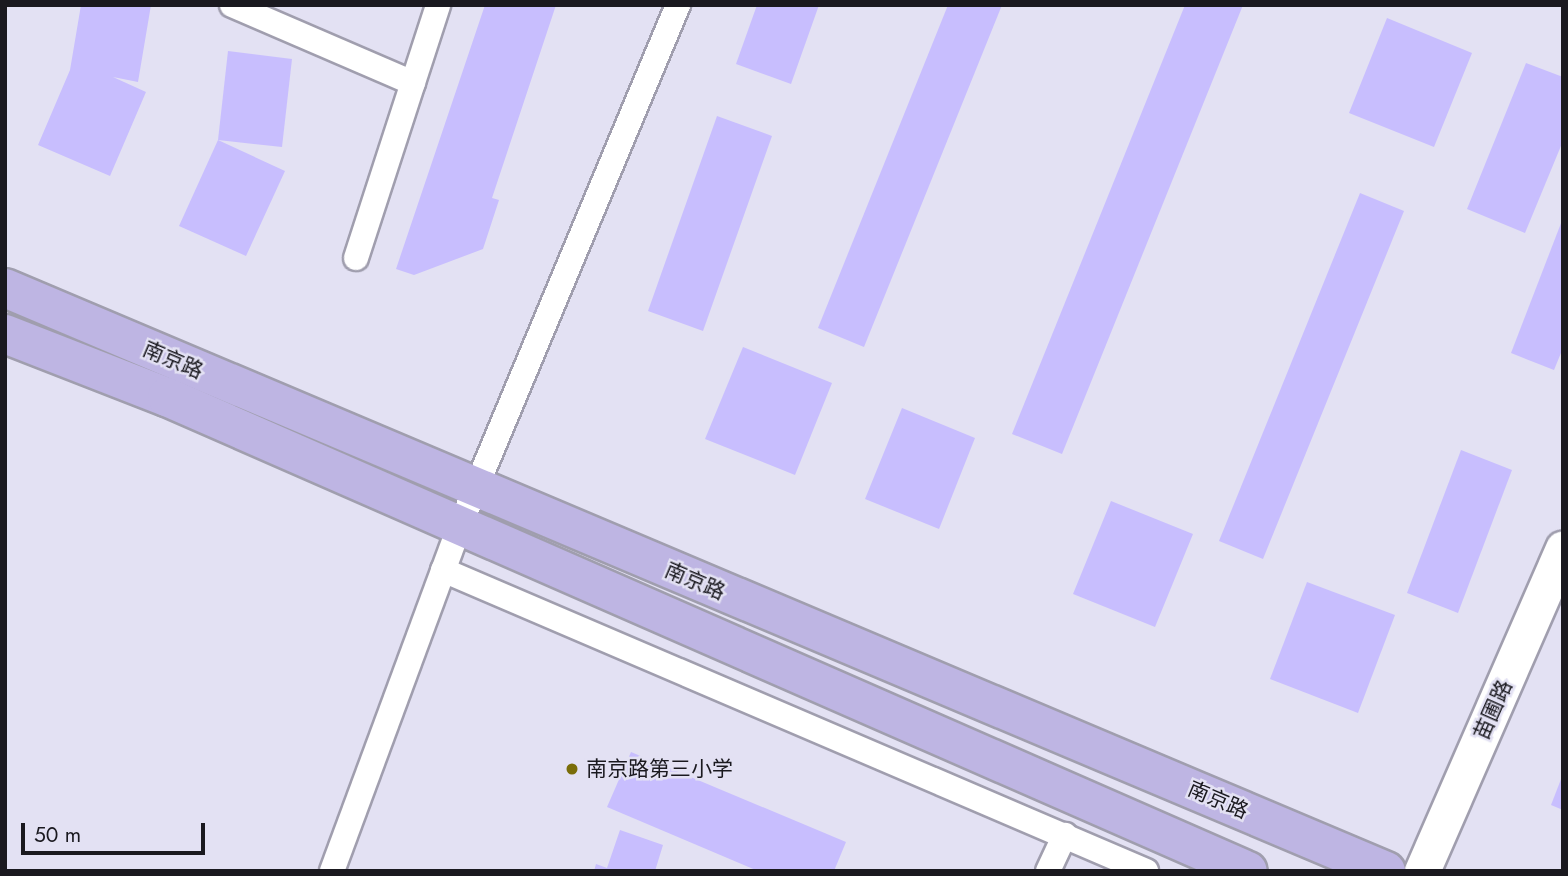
<!DOCTYPE html>
<html>
<head>
<meta charset="utf-8">
<style>
	body { margin:0 }
	#map { position:relative; width:1568px; height:876px; overflow:hidden; background:#e3e1f3; font-family:Jost,"Noto Sans SC",sans-serif }
	div>[style] { position:absolute }
	[style*='--x'] { left:calc(var(--x)*1px); top:calc(var(--y)*1px); width:calc(var(--w)*1px); rotate:calc(var(--a)*1deg) }
	.building>* { inset:0; background:#c8befe }
	.roads { filter:drop-shadow(2px 0 #a09eae) drop-shadow(-2px 0 #a09eae) drop-shadow(0 2px #a09eae) drop-shadow(0 -2px #a09eae) }
	.street>* { height:24px; margin:-12px; padding:0 12px; transform-origin:12px; border-radius:12px; background:#fff }
	.secondary>* { height:35px; margin:-17.5px; padding:0 17.5px; transform-origin:17.5px; border-radius:17.5px; background:#fff }
	.primary>* { height:38px; margin:-19px; padding:0 19px; transform-origin:19px; border-radius:19px; background:#beb5e3 }
	.dots>* { width:19px; height:19px; translate:-50% -50%; box-sizing:border-box; border:4px solid #e3e1f3; border-radius:50% }
	span { translate:-50% -50%; white-space:nowrap; text-align:center; line-height:1.15; -webkit-text-stroke:5px #e3e1f3; paint-order:stroke }
	.street-label { font-size:21px; color:#1a191f }
	.poi-label { font-size:21px; color:#1a191f }
	.left { translate:0 -50%; text-align:left }
	.frame { position:absolute; inset:0; border:7px solid #1a191f; pointer-events:none }
	.scale { position:absolute; left:21px; top:823px; width:184px; height:32px; box-sizing:border-box; border:4px solid #1a191f; border-top:0; padding-left:9px; font-size:21px; line-height:24px; white-space:nowrap; color:#1a191f; -webkit-text-stroke:5px #e3e1f3; paint-order:stroke }
</style>
</head>
<body>
<div id="map">
	<div class="building">
		<div style="clip-path:polygon(81px 5px,151px 5px,138px 82px,113px 77px,146px 92px,110px 176px,38px 145px,70px 70px)"></div>
		<div style="clip-path:polygon(485px 5px,556px 5px,492px 198px,499px 200px,483px 249px,414px 275px,396px 269px)"></div>
		<div style="clip-path:polygon(757px 5px,819px 5px,791px 84px,736px 64px)"></div>
		<div style="clip-path:polygon(948px 5px,1002px 5px,864px 347px,818px 328px)"></div>
		<div style="clip-path:polygon(1185px 5px,1243px 5px,1062px 454px,1012px 434px)"></div>
		<div style="clip-path:polygon(1387px 18px,1472px 53px,1434px 147px,1349px 113px)"></div>
		<div style="clip-path:polygon(228px 51px,292px 59px,282px 147px,218px 140px)"></div>
		<div style="clip-path:polygon(1526px 63px,1563px 77px,1563px 141px,1525px 233px,1467px 209px)"></div>
		<div style="clip-path:polygon(717px 116px,772px 136px,703px 331px,648px 311px)"></div>
		<div style="clip-path:polygon(218px 140px,285px 171px,246px 256px,179px 226px)"></div>
		<div style="clip-path:polygon(1360px 193px,1404px 211px,1263px 559px,1219px 541px)"></div>
		<div style="clip-path:polygon(1563px 218px,1563px 348px,1554px 370px,1511px 353px)"></div>
		<div style="clip-path:polygon(743px 347px,832px 383px,795px 475px,705px 439px)"></div>
		<div style="clip-path:polygon(902px 408px,975px 438px,939px 529px,865px 499px)"></div>
		<div style="clip-path:polygon(1461px 450px,1512px 470px,1458px 613px,1407px 593px)"></div>
		<div style="clip-path:polygon(1111px 501px,1193px 534px,1155px 627px,1073px 594px)"></div>
		<div style="clip-path:polygon(1307px 582px,1395px 615px,1358px 713px,1270px 679px)"></div>
		<div style="clip-path:polygon(631px 752px,846px 842px,834px 871px,758px 871px,607px 807px)"></div>
		<div style="clip-path:polygon(1563px 774px,1563px 810px,1551px 805px)"></div>
		<div style="clip-path:polygon(620px 830px,663px 845px,655px 871px,594px 871px,596px 864px,607px 868px)"></div>
	</div>
	<div class="roads">
		<div class="street">
			<div style="--x:232;--y:5;--w:197;--a:23.3"></div>
			<div style="--x:356;--y:258;--w:266;--a:-72"></div>
			<div style="--x:443;--y:570;--w:765;--a:23.18"></div>
			<div style="--x:332;--y:871;--w:366;--a:-69.7"></div>
			<div style="--x:459;--y:528;--w:567;--a:-67.28"></div>
			<div style="--x:1048;--y:871;--w:40;--a:-65"></div>
		</div>
		<div class="secondary">
			<div style="--x:1422;--y:871;--w:352;--a:-66.4"></div>
		</div>
		<div class="primary">
			<div style="--x:5;--y:288;--w:1499;--a:22.89"></div>
			<div style="--x:5;--y:334;--w:174;--a:21.3"></div>
			<div style="--x:167;--y:397;--w:1180;--a:23.68"></div>
		</div>
	</div>
	<div class="dots">
		<div style="left:572px;top:769px;background:#7a6d09"></div>
	</div>
	<div class="street-label">
		<span style="left:173px;top:360px;rotate:23deg">南京路</span>
		<span style="left:695px;top:581px;rotate:23deg">南京路</span>
		<span style="left:1493px;top:710px;rotate:-66deg">苗圃路</span>
		<span style="left:1218px;top:800px;rotate:23deg">南京路</span>
	</div>
	<div class="poi-label">
		<span class="left" style="left:586px;top:769px">南京路第三小学</span>
	</div>
	<div class="frame"></div>
	<div class="scale">50 m</div>
</div>
</body>
</html>
